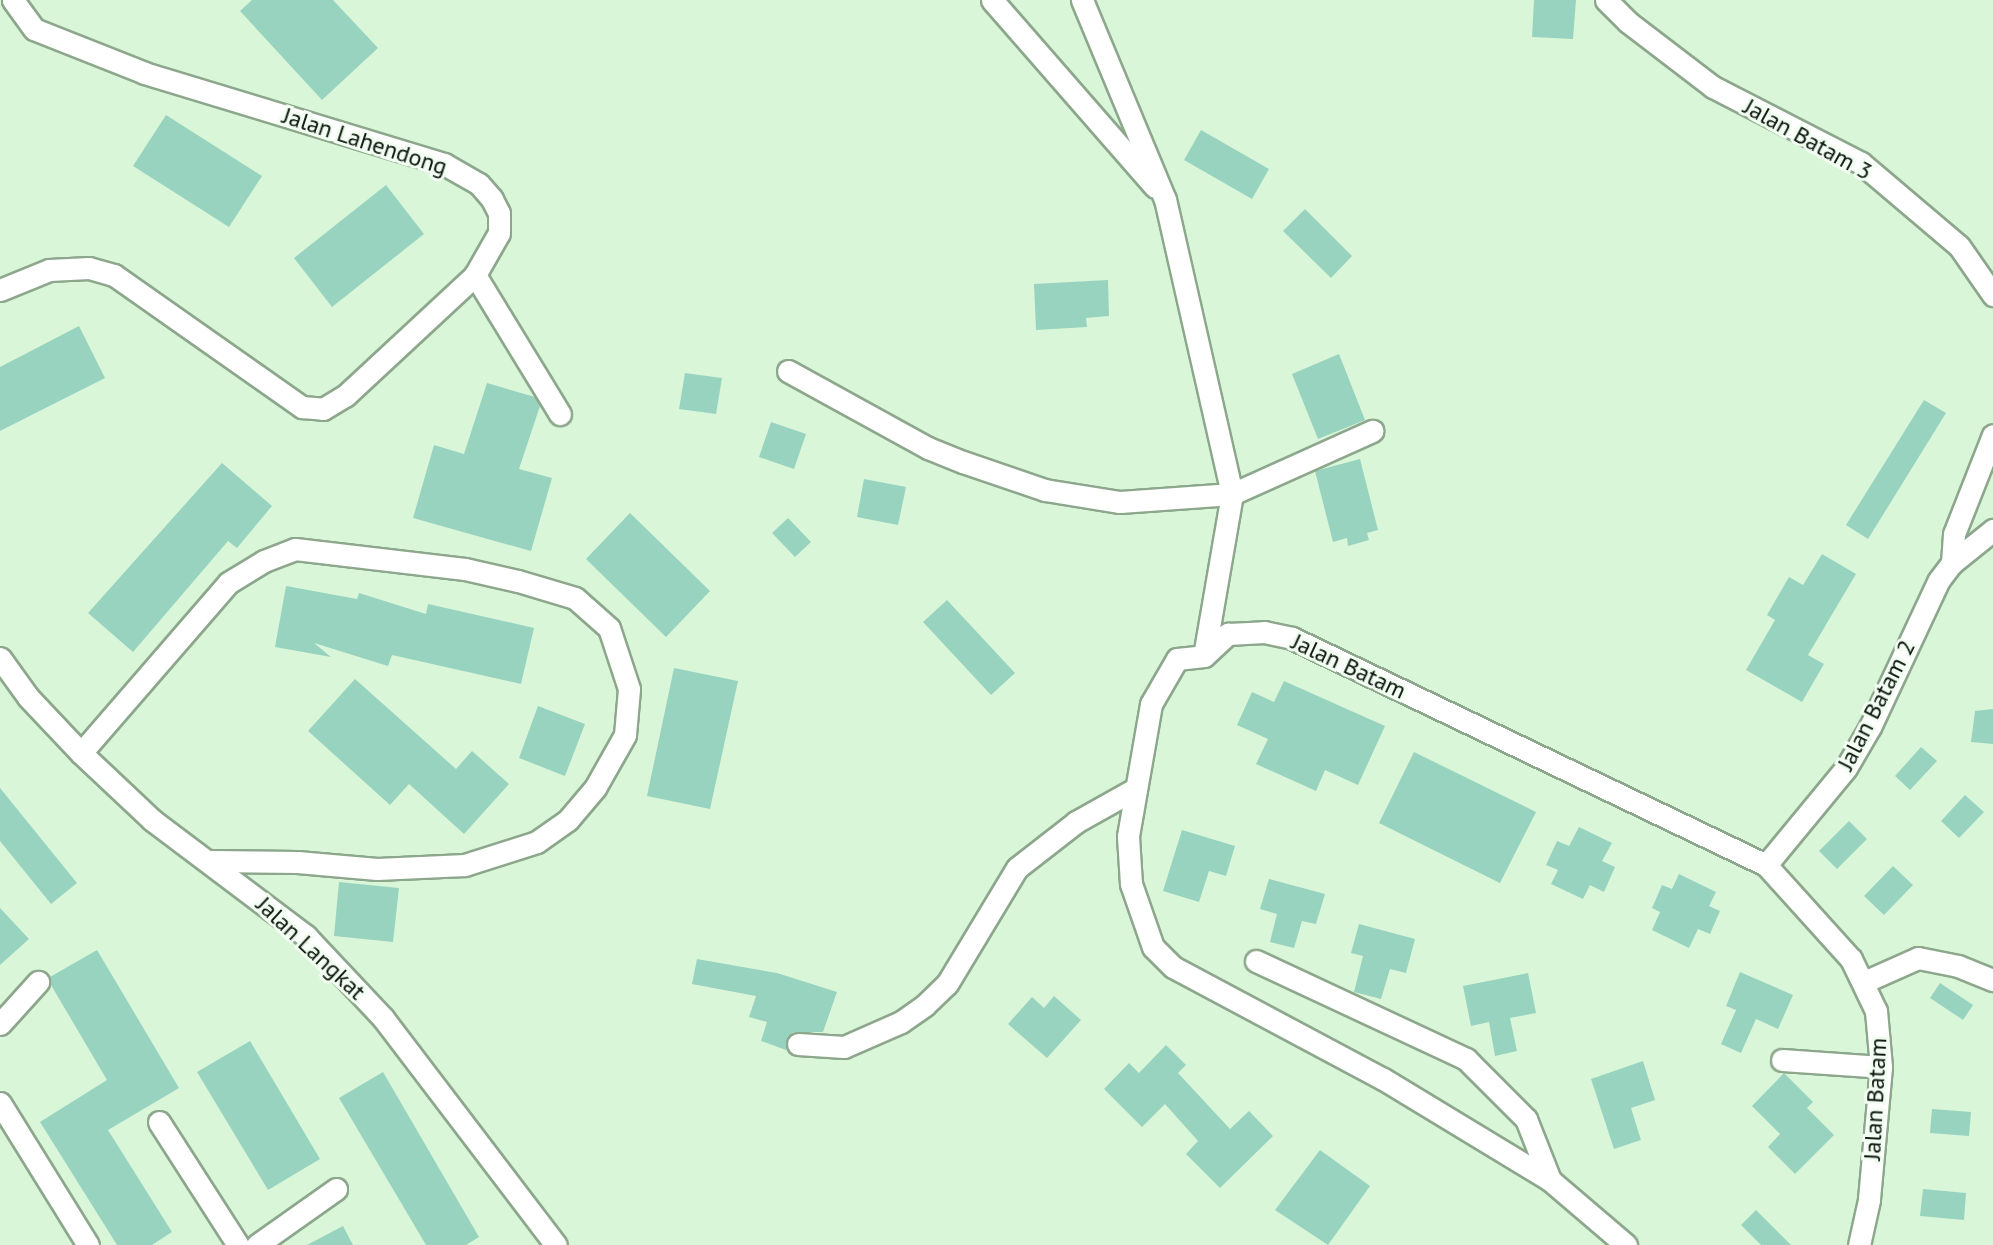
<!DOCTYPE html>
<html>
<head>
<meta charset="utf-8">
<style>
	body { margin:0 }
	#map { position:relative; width:1993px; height:1245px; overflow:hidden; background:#daf6d9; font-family:"PT Sans",sans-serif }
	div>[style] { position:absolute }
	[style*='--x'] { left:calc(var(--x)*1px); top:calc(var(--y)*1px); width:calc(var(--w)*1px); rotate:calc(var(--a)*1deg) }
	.building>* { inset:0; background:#98d3c0 }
	.roads { filter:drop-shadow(2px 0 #8da78c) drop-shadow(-2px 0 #8da78c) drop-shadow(0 2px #8da78c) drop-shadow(0 -2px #8da78c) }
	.minor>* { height:21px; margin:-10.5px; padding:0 10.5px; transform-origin:10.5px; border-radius:10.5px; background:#fff }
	span { translate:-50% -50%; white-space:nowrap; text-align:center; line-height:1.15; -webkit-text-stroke:6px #f3fef2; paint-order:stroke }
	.street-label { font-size:24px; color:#0b140b }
</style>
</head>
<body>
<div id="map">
	<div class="building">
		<div style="clip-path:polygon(252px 0,333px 0,378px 48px,322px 100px,240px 11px)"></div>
		<div style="clip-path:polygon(1534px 0,1576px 0,1573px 39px,1532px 37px)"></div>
		<div style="clip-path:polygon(166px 115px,262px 176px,229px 227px,133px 166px)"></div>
		<div style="clip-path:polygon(1201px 130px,1269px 169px,1252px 199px,1184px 160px)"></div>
		<div style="clip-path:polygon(386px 185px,424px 234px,332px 307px,294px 258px)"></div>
		<div style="clip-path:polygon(1305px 209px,1352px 256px,1331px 278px,1283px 231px)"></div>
		<div style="clip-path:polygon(1108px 280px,1109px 316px,1086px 318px,1087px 327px,1036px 330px,1034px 284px)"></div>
		<div style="clip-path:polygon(79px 326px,105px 378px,0 431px,0 367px)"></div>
		<div style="clip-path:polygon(1339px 354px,1365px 420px,1318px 439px,1292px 374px)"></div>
		<div style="clip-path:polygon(685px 373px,722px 378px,716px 414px,679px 409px)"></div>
		<div style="clip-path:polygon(487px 383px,535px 397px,540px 406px,519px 469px,552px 478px,531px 551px,413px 518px,434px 445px,464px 454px)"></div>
		<div style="clip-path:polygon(1924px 400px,1946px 413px,1868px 539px,1846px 525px)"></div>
		<div style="clip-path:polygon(771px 422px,806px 434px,794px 469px,759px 457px)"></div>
		<div style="clip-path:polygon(1360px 459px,1378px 530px,1367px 533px,1369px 540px,1348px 546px,1347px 538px,1333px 542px,1315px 471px)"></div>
		<div style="clip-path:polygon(222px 463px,272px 506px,237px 548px,228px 541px,133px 652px,88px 613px)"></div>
		<div style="clip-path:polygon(864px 479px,906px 487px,898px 525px,857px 517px)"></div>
		<div style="clip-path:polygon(630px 513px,710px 591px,666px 637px,586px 559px)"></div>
		<div style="clip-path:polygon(788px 518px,811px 542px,795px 557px,772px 533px)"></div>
		<div style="clip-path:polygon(1822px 554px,1856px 574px,1808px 655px,1824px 664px,1802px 702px,1746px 670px,1775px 620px,1767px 615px,1789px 577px,1803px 585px)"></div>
		<div style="clip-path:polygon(286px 586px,357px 599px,359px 593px,426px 614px,428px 604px,534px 628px,521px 684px,392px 655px,388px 666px,314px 643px,331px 657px,275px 647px)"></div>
		<div style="clip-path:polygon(947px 600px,1015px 673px,991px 695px,923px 622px)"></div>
		<div style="clip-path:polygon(674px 668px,738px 681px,710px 809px,647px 796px)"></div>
		<div style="clip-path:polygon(355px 679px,456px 769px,472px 751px,509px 784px,464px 834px,409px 784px,390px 805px,308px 731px)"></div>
		<div style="clip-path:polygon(1284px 681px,1385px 726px,1358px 785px,1325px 770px,1316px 791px,1256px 764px,1268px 739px,1237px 725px,1252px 692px,1274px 702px)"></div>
		<div style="clip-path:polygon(538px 706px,585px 724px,565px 776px,519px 758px)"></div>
		<div style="clip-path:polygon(1993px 709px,1993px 744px,1971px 742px,1975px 711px)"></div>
		<div style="clip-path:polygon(1921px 747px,1937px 761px,1910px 790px,1895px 776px)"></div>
		<div style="clip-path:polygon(1414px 752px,1536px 812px,1500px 883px,1379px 823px)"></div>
		<div style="clip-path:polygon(0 788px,77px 883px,51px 904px,0 841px)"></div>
		<div style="clip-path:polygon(1965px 795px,1984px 812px,1959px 838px,1941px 821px)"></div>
		<div style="clip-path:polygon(1849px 821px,1867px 839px,1837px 869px,1819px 851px)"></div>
		<div style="clip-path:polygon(1579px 827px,1612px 843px,1602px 861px,1615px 867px,1604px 892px,1590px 885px,1583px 899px,1551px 884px,1558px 870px,1546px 865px,1557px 841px,1569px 846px)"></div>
		<div style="clip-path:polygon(1182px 830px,1235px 846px,1226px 876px,1209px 871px,1199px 902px,1163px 891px)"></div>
		<div style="clip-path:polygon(1893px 866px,1913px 885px,1884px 915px,1864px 896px)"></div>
		<div style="clip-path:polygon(1679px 874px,1716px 892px,1709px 906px,1720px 911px,1710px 934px,1698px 929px,1689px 948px,1652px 930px,1660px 912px,1652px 908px,1662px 885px,1672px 889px)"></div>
		<div style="clip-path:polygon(1269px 879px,1325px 894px,1316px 924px,1302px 921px,1294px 948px,1270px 942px,1277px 914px,1260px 909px)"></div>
		<div style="clip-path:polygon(339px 882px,399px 888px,393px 942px,334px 936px)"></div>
		<div style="clip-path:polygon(0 908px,29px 939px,0 965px)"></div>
		<div style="clip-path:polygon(1359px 924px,1415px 939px,1406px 973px,1390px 969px,1381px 999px,1354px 992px,1363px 956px,1351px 953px)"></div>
		<div style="clip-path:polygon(97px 950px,179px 1088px,108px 1130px,172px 1232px,152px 1245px,117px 1245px,40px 1122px,107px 1080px,51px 985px,50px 977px)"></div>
		<div style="clip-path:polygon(697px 959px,777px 973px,837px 992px,823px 1032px,793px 1032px,787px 1037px,786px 1050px,761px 1041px,767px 1022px,749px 1017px,756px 996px,692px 984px)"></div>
		<div style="clip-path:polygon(1740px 972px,1793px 995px,1778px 1029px,1756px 1019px,1741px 1053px,1721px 1044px,1736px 1010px,1726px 1006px)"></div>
		<div style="clip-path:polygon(1528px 973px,1536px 1013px,1510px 1018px,1517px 1051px,1495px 1056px,1489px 1022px,1471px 1026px,1463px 986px)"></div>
		<div style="clip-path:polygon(1940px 983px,1973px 1005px,1963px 1020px,1930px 998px)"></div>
		<div style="clip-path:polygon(1054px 996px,1081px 1020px,1047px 1058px,1008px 1024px,1032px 997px,1044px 1008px)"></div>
		<div style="clip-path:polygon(250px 1041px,320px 1159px,268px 1190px,197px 1072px)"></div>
		<div style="clip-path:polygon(1166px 1045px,1186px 1065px,1178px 1073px,1230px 1129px,1249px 1111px,1273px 1136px,1220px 1188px,1186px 1154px,1198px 1141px,1165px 1104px,1142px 1127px,1104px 1089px,1129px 1063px,1139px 1073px)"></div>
		<div style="clip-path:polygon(1643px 1061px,1655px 1100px,1631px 1108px,1641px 1140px,1614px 1149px,1591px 1079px)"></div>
		<div style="clip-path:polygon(383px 1072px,479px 1237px,466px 1245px,426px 1245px,339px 1098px)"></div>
		<div style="clip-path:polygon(1784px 1073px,1813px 1102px,1807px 1108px,1834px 1135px,1795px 1174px,1768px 1147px,1780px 1134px,1752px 1106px)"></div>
		<div style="clip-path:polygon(1932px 1109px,1971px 1112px,1969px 1136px,1930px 1133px)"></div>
		<div style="clip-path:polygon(1320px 1150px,1370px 1186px,1328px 1245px,1275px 1210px)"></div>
		<div style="clip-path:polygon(1923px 1189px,1966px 1193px,1964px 1220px,1920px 1216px)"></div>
		<div style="clip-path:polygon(1756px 1210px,1791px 1245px,1761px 1245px,1741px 1225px)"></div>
		<div style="clip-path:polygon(343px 1226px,353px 1245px,307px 1245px)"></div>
	</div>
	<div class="roads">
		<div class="minor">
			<div style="--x:992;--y:0;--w:248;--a:48.9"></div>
			<div style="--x:1082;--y:0;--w:216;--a:67.4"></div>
			<div style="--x:1165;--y:199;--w:303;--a:77.2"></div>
			<div style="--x:1232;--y:494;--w:164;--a:99.8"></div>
			<div style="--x:1606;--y:0;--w:31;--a:45"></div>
			<div style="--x:1628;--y:22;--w:107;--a:37.4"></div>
			<div style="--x:1713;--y:87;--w:166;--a:27.2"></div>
			<div style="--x:1861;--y:163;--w:128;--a:40.3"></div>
			<div style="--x:1959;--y:246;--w:60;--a:55.2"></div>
			<div style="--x:475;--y:275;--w:163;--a:58.6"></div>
			<div style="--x:0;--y:290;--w:53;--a:-22.2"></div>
			<div style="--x:49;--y:270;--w:40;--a:-2.9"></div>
			<div style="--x:89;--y:268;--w:26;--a:16"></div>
			<div style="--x:114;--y:275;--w:230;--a:35.1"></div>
			<div style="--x:302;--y:407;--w:21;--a:5"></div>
			<div style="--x:323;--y:409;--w:26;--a:-31"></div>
			<div style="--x:345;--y:396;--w:178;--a:-42.9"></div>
			<div style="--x:475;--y:275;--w:48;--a:-60.3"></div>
			<div style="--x:499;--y:233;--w:20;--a:-90"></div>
			<div style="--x:499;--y:213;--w:16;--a:-117"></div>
			<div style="--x:492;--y:199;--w:20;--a:-131"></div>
			<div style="--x:479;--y:184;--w:40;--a:-150.3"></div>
			<div style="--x:444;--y:164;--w:313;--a:-163.1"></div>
			<div style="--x:145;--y:73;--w:119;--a:-158.4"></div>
			<div style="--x:34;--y:29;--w:36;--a:-126"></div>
			<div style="--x:788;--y:371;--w:160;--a:28.8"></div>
			<div style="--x:928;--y:448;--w:38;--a:22"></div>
			<div style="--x:963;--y:462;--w:87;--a:18.9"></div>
			<div style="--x:1045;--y:490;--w:76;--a:9.1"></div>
			<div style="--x:1120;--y:502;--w:112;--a:-4.1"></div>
			<div style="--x:1232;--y:494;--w:154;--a:-24.2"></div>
			<div style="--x:1952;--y:563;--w:29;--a:-86"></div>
			<div style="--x:1954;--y:534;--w:106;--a:-68.5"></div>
			<div style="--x:0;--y:658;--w:48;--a:54.3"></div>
			<div style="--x:28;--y:697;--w:77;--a:46.6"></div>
			<div style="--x:81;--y:753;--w:98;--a:43.3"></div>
			<div style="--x:152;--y:820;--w:193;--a:37"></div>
			<div style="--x:306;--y:936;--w:112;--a:46.8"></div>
			<div style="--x:383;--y:1018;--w:285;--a:52.7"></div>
			<div style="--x:81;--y:753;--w:225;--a:-49.1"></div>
			<div style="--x:228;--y:583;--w:42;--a:-31.4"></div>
			<div style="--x:264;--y:561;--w:33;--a:-21"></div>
			<div style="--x:295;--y:549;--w:171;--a:6.7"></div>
			<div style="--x:465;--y:569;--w:54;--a:12.8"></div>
			<div style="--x:518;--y:581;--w:59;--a:16.6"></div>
			<div style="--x:575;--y:598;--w:45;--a:41.4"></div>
			<div style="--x:609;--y:628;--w:64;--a:71.8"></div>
			<div style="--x:629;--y:689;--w:46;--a:95"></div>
			<div style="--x:625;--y:735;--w:61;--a:119.5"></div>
			<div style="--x:595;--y:788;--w:42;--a:130.2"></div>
			<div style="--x:568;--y:820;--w:38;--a:145"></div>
			<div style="--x:537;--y:842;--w:76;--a:162.3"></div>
			<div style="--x:465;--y:865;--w:88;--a:177.4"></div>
			<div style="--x:377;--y:869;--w:80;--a:-175"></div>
			<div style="--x:297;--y:862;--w:85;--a:-179.3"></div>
			<div style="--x:1766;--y:865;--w:126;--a:-50.5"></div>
			<div style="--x:1846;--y:768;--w:48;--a:-59.7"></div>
			<div style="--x:1870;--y:727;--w:162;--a:-64.9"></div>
			<div style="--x:1939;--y:580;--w:21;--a:-53"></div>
			<div style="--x:1952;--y:563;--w:53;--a:-38.8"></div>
			<div style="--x:1256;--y:961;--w:232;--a:25"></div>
			<div style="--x:1466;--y:1059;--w:85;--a:45"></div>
			<div style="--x:1526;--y:1119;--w:66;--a:68.5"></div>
			<div style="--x:1864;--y:982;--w:59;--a:-24"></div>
			<div style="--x:1918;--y:958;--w:41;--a:11.3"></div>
			<div style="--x:1958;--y:966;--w:38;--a:22"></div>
			<div style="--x:0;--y:1024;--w:57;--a:-47.9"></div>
			<div style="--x:798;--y:1044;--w:46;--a:3.7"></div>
			<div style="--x:844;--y:1047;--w:62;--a:-23.7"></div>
			<div style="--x:901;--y:1022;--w:29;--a:-35"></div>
			<div style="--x:925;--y:1005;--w:30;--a:-44"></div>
			<div style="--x:947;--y:984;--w:135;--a:-58.9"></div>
			<div style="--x:1017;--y:868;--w:75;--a:-37.9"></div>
			<div style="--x:1076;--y:822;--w:65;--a:-29.3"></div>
			<div style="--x:1782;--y:1060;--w:99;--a:4"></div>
			<div style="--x:0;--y:1103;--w:167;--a:58.2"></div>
			<div style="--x:159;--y:1122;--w:146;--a:57.3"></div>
			<div style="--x:257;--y:1245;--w:97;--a:-35.3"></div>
			<div style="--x:1626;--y:1245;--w:100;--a:-139.5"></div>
			<div style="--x:1550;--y:1180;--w:195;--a:-148.8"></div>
			<div style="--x:1383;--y:1079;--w:238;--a:-151.9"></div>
			<div style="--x:1173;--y:967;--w:28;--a:-135"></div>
			<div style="--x:1153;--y:947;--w:67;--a:-109.2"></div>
			<div style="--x:1131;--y:884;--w:48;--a:-93.6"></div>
			<div style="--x:1128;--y:836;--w:134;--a:-80.1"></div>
			<div style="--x:1151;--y:704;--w:52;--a:-60"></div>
			<div style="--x:1177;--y:659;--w:27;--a:-6"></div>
			<div style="--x:1204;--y:656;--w:33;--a:-43"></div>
			<div style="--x:1228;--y:634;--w:36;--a:-3"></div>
			<div style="--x:1264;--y:632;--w:29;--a:12"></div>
			<div style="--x:1292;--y:638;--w:526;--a:25.59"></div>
			<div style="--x:1766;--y:865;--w:127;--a:47.9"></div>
			<div style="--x:1851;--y:959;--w:58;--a:64.3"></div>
			<div style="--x:1876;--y:1011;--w:56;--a:84.9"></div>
			<div style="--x:1881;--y:1067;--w:134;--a:95.2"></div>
			<div style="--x:1869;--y:1200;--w:46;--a:102.5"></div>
		</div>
	</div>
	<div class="street-label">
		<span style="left:1808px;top:139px;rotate:29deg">Jalan Batam 3</span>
		<span style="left:365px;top:141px;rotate:18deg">Jalan Lahendong</span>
		<span style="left:1349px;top:666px;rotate:25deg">Jalan Batam</span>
		<span style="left:1876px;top:705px;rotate:-63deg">Jalan Batam 2</span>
		<span style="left:311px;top:948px;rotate:43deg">Jalan Langkat</span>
		<span style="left:1875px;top:1099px;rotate:-87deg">Jalan Batam</span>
	</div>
</div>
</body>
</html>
